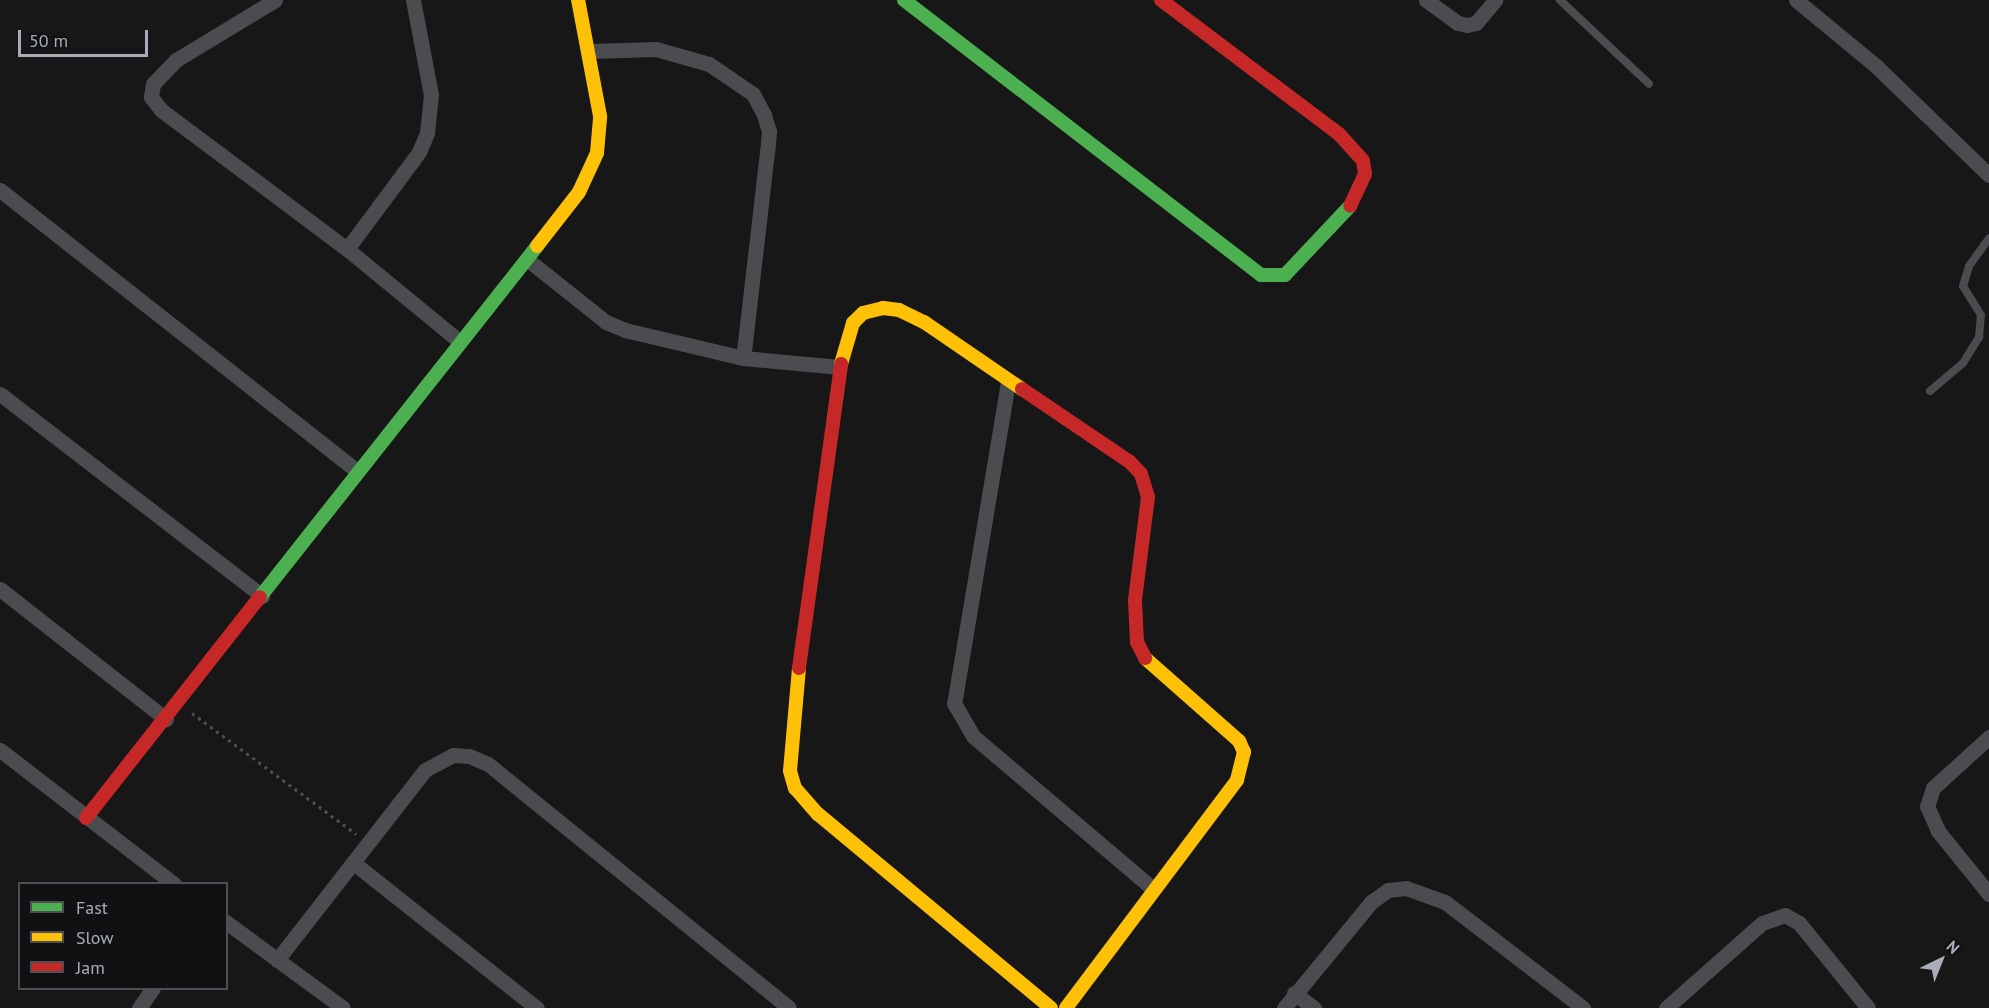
<!DOCTYPE html>
<html>
<head>
<meta charset="utf-8">
<style>
	body { margin:0 }
	#map { position:relative; width:1989px; height:1008px; overflow:hidden; background:#171717; font-family:"PT Sans",sans-serif }
	div>[style] { position:absolute }
	[style*='--x'] { left:calc(var(--x)*1px); top:calc(var(--y)*1px); width:calc(var(--w)*1px); rotate:calc(var(--a)*1deg) }
	.path>* { height:3px; margin-top:-1.5px; transform-origin:0; background:repeating-linear-gradient(90deg,#4d4e52 0 3px,transparent 0 7.5px) }
	.lane>* { height:8px; margin:-4px; padding:0 4px; transform-origin:4px; border-radius:4px; background:#4b4c50 }
	.street>* { height:15px; margin:-7.5px; padding:0 7.5px; transform-origin:7.5px; border-radius:7.5px; background:#4b4c50 }
	.fast>* { height:14px; margin:-7px; padding:0 7px; transform-origin:7px; border-radius:7px; background:#4caf50 }
	.slow>* { height:14px; margin:-7px; padding:0 7px; transform-origin:7px; border-radius:7px; background:#ffc107 }
	.jam>* { height:14px; margin:-7px; padding:0 7px; transform-origin:7px; border-radius:7px; background:#c62828 }
	span { translate:-50% -50%; white-space:nowrap; text-align:center; line-height:1.15; -webkit-text-stroke:4.5px #111113; paint-order:stroke }
	.legend { position:absolute; left:18px; top:882px; width:210px; height:108px; box-sizing:border-box; background:#111113; border:2px solid #4d4f55; margin:0; padding:8px 10px; list-style:none; font-size:18px; color:#a8adb8 }
	.legend li { display:flex; align-items:center; gap:12px; height:30px }
	.legend b { width:30px; border:2px solid #4d4f55 }
	.north { position:absolute; left:1911px; top:930px; width:60px; height:60px; -webkit-text-stroke:4px #111113; paint-order:stroke; rotate:43deg; font-size:16px; font-weight:700; line-height:24px; text-align:center; color:#a8adb8 }
	.north::after { content:''; display:block; margin:auto; width:21px; height:27px; background:#a8adb8; clip-path:polygon(50% 0,100% 100%,50% 72%,0 100%) }
	.scale { position:absolute; left:18px; top:30px; width:130px; height:27px; box-sizing:border-box; border:3px solid #a8adb8; border-top:0; padding-left:8px; font-size:18px; line-height:21px; white-space:nowrap; color:#a8adb8; -webkit-text-stroke:4px #111113; paint-order:stroke }
</style>
</head>
<body>
<div id="map">
	<div class="path">
		<div style="--x:192;--y:713;--w:204;--a:36.4"></div>
	</div>
	<div class="lane">
		<div style="--x:1560;--y:0;--w:122;--a:43.3"></div>
		<div style="--x:1930;--y:391;--w:43;--a:-40.3"></div>
		<div style="--x:1963;--y:363;--w:31;--a:-58"></div>
		<div style="--x:1979;--y:337;--w:22;--a:-85"></div>
		<div style="--x:1981;--y:315;--w:34;--a:-122"></div>
		<div style="--x:1963;--y:286;--w:21;--a:-73"></div>
		<div style="--x:1969;--y:266;--w:34;--a:-54"></div>
	</div>
	<div class="street">
		<div style="--x:275;--y:0;--w:116;--a:148.8"></div>
		<div style="--x:176;--y:60;--w:33;--a:134"></div>
		<div style="--x:153;--y:84;--w:13;--a:99"></div>
		<div style="--x:151;--y:97;--w:16;--a:52"></div>
		<div style="--x:161;--y:110;--w:232;--a:36.8"></div>
		<div style="--x:347;--y:249;--w:145;--a:39.4"></div>
		<div style="--x:1426;--y:0;--w:39;--a:36"></div>
		<div style="--x:1458;--y:23;--w:9;--a:13"></div>
		<div style="--x:1467;--y:25;--w:9;--a:-13"></div>
		<div style="--x:1476;--y:23;--w:30;--a:-50"></div>
		<div style="--x:1796;--y:0;--w:104;--a:39.5"></div>
		<div style="--x:1876;--y:66;--w:157;--a:44"></div>
		<div style="--x:590;--y:51;--w:66;--a:-1.7"></div>
		<div style="--x:656;--y:49;--w:55;--a:15.8"></div>
		<div style="--x:709;--y:64;--w:53;--a:34.3"></div>
		<div style="--x:753;--y:94;--w:24;--a:62"></div>
		<div style="--x:764;--y:115;--w:17;--a:73"></div>
		<div style="--x:769;--y:131;--w:21;--a:95"></div>
		<div style="--x:767;--y:152;--w:207;--a:96.6"></div>
		<div style="--x:0;--y:190;--w:454;--a:38.2"></div>
		<div style="--x:347;--y:249;--w:121;--a:-53.4"></div>
		<div style="--x:419;--y:152;--w:21;--a:-67"></div>
		<div style="--x:427;--y:133;--w:38;--a:-84"></div>
		<div style="--x:431;--y:95;--w:97;--a:-100.7"></div>
		<div style="--x:528;--y:260;--w:100;--a:38.5"></div>
		<div style="--x:606;--y:322;--w:21;--a:23"></div>
		<div style="--x:625;--y:330;--w:121;--a:13.3"></div>
		<div style="--x:743;--y:358;--w:97;--a:5.3"></div>
		<div style="--x:1008;--y:382;--w:326;--a:99.5"></div>
		<div style="--x:954;--y:703;--w:39;--a:60"></div>
		<div style="--x:974;--y:737;--w:235;--a:40.3"></div>
		<div style="--x:0;--y:394;--w:331;--a:37.6"></div>
		<div style="--x:0;--y:589;--w:211;--a:38.1"></div>
		<div style="--x:1989;--y:737;--w:76;--a:137.7"></div>
		<div style="--x:1933;--y:788;--w:19;--a:108"></div>
		<div style="--x:1927;--y:806;--w:27;--a:66"></div>
		<div style="--x:1938;--y:831;--w:81;--a:51"></div>
		<div style="--x:0;--y:750;--w:220;--a:37.6"></div>
		<div style="--x:355;--y:864;--w:232;--a:38.4"></div>
		<div style="--x:226;--y:922;--w:145;--a:36.3"></div>
		<div style="--x:277;--y:960;--w:241;--a:-52.1"></div>
		<div style="--x:425;--y:770;--w:32;--a:-28"></div>
		<div style="--x:453;--y:755;--w:16;--a:4"></div>
		<div style="--x:469;--y:756;--w:21;--a:23"></div>
		<div style="--x:488;--y:764;--w:387;--a:39"></div>
		<div style="--x:1294;--y:993;--w:25;--a:37"></div>
		<div style="--x:139;--y:1008;--w:24;--a:-55"></div>
		<div style="--x:1284;--y:1008;--w:137;--a:-50.6"></div>
		<div style="--x:1371;--y:902;--w:21;--a:-35"></div>
		<div style="--x:1388;--y:890;--w:18;--a:-6"></div>
		<div style="--x:1406;--y:888;--w:41;--a:19.7"></div>
		<div style="--x:1445;--y:902;--w:174;--a:37.5"></div>
		<div style="--x:1666;--y:1008;--w:128;--a:-41.5"></div>
		<div style="--x:1762;--y:923;--w:24;--a:-19"></div>
		<div style="--x:1785;--y:915;--w:16;--a:30"></div>
		<div style="--x:1799;--y:923;--w:109;--a:50.9"></div>
	</div>
	<div class="fast">
		<div style="--x:904;--y:0;--w:451;--a:37.6"></div>
		<div style="--x:1261;--y:275;--w:24;--a:0"></div>
		<div style="--x:1285;--y:275;--w:95;--a:-46.7"></div>
		<div style="--x:260;--y:597;--w:447;--a:-51.7"></div>
	</div>
	<div class="slow">
		<div style="--x:537;--y:246;--w:68;--a:-52.1"></div>
		<div style="--x:579;--y:192;--w:43;--a:-65.2"></div>
		<div style="--x:597;--y:153;--w:37;--a:-85"></div>
		<div style="--x:600;--y:116;--w:118;--a:-100.7"></div>
		<div style="--x:841;--y:364;--w:43;--a:-73.7"></div>
		<div style="--x:853;--y:323;--w:14;--a:-45"></div>
		<div style="--x:863;--y:313;--w:21;--a:-14"></div>
		<div style="--x:883;--y:308;--w:16;--a:7"></div>
		<div style="--x:899;--y:310;--w:28;--a:26"></div>
		<div style="--x:924;--y:322;--w:119;--a:34.4"></div>
		<div style="--x:799;--y:668;--w:103;--a:95"></div>
		<div style="--x:790;--y:771;--w:18;--a:74"></div>
		<div style="--x:795;--y:788;--w:35;--a:49"></div>
		<div style="--x:818;--y:814;--w:303;--a:39.8"></div>
		<div style="--x:1066;--y:1008;--w:285;--a:-53.1"></div>
		<div style="--x:1237;--y:780;--w:29;--a:-76"></div>
		<div style="--x:1244;--y:752;--w:12;--a:-114"></div>
		<div style="--x:1239;--y:741;--w:125;--a:-138.6"></div>
	</div>
	<div class="jam">
		<div style="--x:1161;--y:0;--w:223;--a:37"></div>
		<div style="--x:1339;--y:134;--w:36;--a:48"></div>
		<div style="--x:1363;--y:161;--w:13;--a:81"></div>
		<div style="--x:1365;--y:174;--w:35;--a:115"></div>
		<div style="--x:1022;--y:389;--w:130;--a:34.1"></div>
		<div style="--x:1130;--y:462;--w:16;--a:47"></div>
		<div style="--x:1141;--y:474;--w:24;--a:73"></div>
		<div style="--x:1148;--y:497;--w:104;--a:97.2"></div>
		<div style="--x:1135;--y:600;--w:42;--a:87.3"></div>
		<div style="--x:1137;--y:642;--w:18;--a:63"></div>
		<div style="--x:799;--y:668;--w:307;--a:-82.1"></div>
		<div style="--x:86;--y:818;--w:281;--a:-51.8"></div>
	</div>
	<ul class="legend">
	<li><b style="height:8px;background:#4caf50"></b>Fast</li>
	<li><b style="height:8px;background:#ffc107"></b>Slow</li>
	<li><b style="height:8px;background:#c62828"></b>Jam</li>
	</ul>
	<div class="north">N</div>
	<div class="scale">50 m</div>
</div>
</body>
</html>
